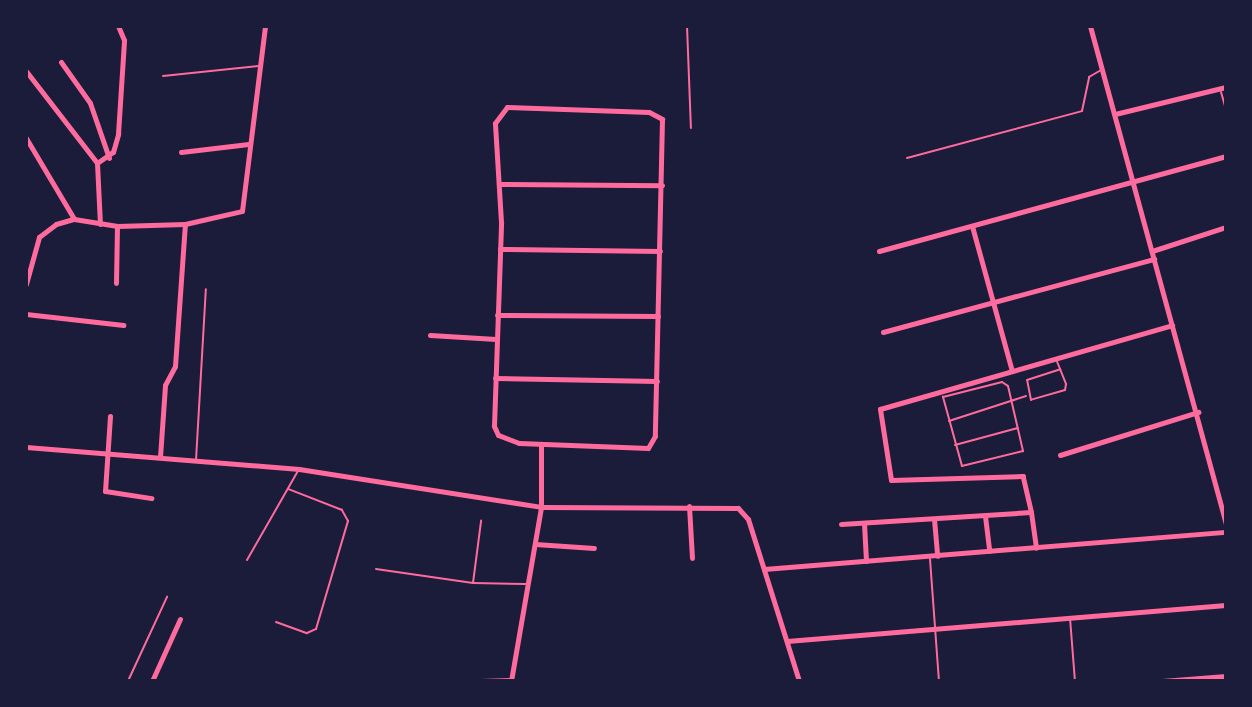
<!DOCTYPE html>
<html>
<head>
<meta charset="utf-8">
<style>
	body { margin:0 }
	#map { position:relative; width:1252px; height:707px; overflow:hidden; background:#1b1b3a; font-family:"Sofia Sans Condensed",sans-serif }
	div>[style] { position:absolute }
	[style*='--x'] { left:calc(var(--x)*1px); top:calc(var(--y)*1px); width:calc(var(--w)*1px); rotate:calc(var(--a)*1deg) }
	.service>* { height:2px; margin:-1px; padding:0 1px; transform-origin:1px; border-radius:1px; background:#ff6b9d }
	.minor>* { height:5px; margin:-2.5px; padding:0 2.5px; transform-origin:2.5px; border-radius:2.5px; background:#ff6b9d }
	span { translate:-50% -50%; white-space:nowrap; text-align:center; line-height:1.15; -webkit-text-stroke:7px #1b1b3a; paint-order:stroke }
	.frame { position:absolute; inset:0; border:28px solid #1b1b3a; pointer-events:none }
</style>
</head>
<body>
<div id="map">
	<div class="service">
		<div style="--x:687;--y:26;--w:102;--a:87.8"></div>
		<div style="--x:163;--y:76;--w:96;--a:-6"></div>
		<div style="--x:1221;--y:92;--w:19;--a:74"></div>
		<div style="--x:907;--y:158;--w:181;--a:-15"></div>
		<div style="--x:1082;--y:111;--w:35;--a:-78"></div>
		<div style="--x:1089;--y:77;--w:14;--a:-30"></div>
		<div style="--x:1056;--y:359;--w:27;--a:68"></div>
		<div style="--x:1066;--y:384;--w:6;--a:99"></div>
		<div style="--x:1065;--y:390;--w:35;--a:164"></div>
		<div style="--x:1031;--y:400;--w:20;--a:-101"></div>
		<div style="--x:1027;--y:380;--w:35;--a:-18"></div>
		<div style="--x:1002;--y:382;--w:7;--a:34"></div>
		<div style="--x:1008;--y:386;--w:67;--a:77"></div>
		<div style="--x:1023;--y:451;--w:63;--a:166.2"></div>
		<div style="--x:962;--y:466;--w:72;--a:-105.4"></div>
		<div style="--x:943;--y:397;--w:61;--a:-14.3"></div>
		<div style="--x:949;--y:421;--w:81;--a:-18"></div>
		<div style="--x:955;--y:445;--w:65;--a:-15.1"></div>
		<div style="--x:196;--y:460;--w:171;--a:-86.7"></div>
		<div style="--x:930;--y:559;--w:122;--a:85.8"></div>
		<div style="--x:247;--y:560;--w:103;--a:-60.2"></div>
		<div style="--x:376;--y:569;--w:98;--a:8.2"></div>
		<div style="--x:473;--y:583;--w:53;--a:1.1"></div>
		<div style="--x:473;--y:583;--w:63;--a:-82.6"></div>
		<div style="--x:1070;--y:618;--w:63;--a:85.5"></div>
		<div style="--x:276;--y:622;--w:33;--a:20"></div>
		<div style="--x:307;--y:633;--w:10;--a:-24"></div>
		<div style="--x:316;--y:629;--w:113;--a:-73.5"></div>
		<div style="--x:348;--y:521;--w:13;--a:-119"></div>
		<div style="--x:342;--y:510;--w:58;--a:-158.7"></div>
		<div style="--x:128;--y:681;--w:93;--a:-65.1"></div>
		<div style="--x:451;--y:681;--w:59;--a:-1.9"></div>
	</div>
	<div class="minor">
		<div style="--x:1090;--y:26;--w:516;--a:74.73"></div>
		<div style="--x:61;--y:62;--w:50;--a:54.7"></div>
		<div style="--x:90;--y:103;--w:58;--a:70.9"></div>
		<div style="--x:26;--y:71;--w:116;--a:52.3"></div>
		<div style="--x:97;--y:163;--w:61;--a:87.2"></div>
		<div style="--x:507;--y:107;--w:142;--a:2"></div>
		<div style="--x:649;--y:112;--w:15;--a:28"></div>
		<div style="--x:662;--y:119;--w:317;--a:91.3"></div>
		<div style="--x:655;--y:436;--w:14;--a:120"></div>
		<div style="--x:648;--y:448;--w:129;--a:-177.8"></div>
		<div style="--x:519;--y:443;--w:22;--a:-159"></div>
		<div style="--x:498;--y:435;--w:10;--a:-114"></div>
		<div style="--x:494;--y:426;--w:204;--a:-88"></div>
		<div style="--x:501;--y:222;--w:99;--a:-93.5"></div>
		<div style="--x:495;--y:123;--w:20;--a:-53"></div>
		<div style="--x:1115;--y:114;--w:114;--a:-13.7"></div>
		<div style="--x:26;--y:138;--w:94;--a:59.3"></div>
		<div style="--x:181;--y:152;--w:68;--a:-6.7"></div>
		<div style="--x:97;--y:163;--w:19;--a:-35"></div>
		<div style="--x:113;--y:152;--w:19;--a:-74"></div>
		<div style="--x:118;--y:134;--w:94;--a:-86.3"></div>
		<div style="--x:124;--y:40;--w:15;--a:-113"></div>
		<div style="--x:500;--y:184;--w:162;--a:0.4"></div>
		<div style="--x:972;--y:226;--w:150;--a:74.6"></div>
		<div style="--x:500;--y:249;--w:160;--a:0.7"></div>
		<div style="--x:879;--y:251;--w:360;--a:-15.3"></div>
		<div style="--x:1152;--y:251;--w:78;--a:-18"></div>
		<div style="--x:116;--y:283;--w:57;--a:-89"></div>
		<div style="--x:26;--y:284;--w:49;--a:-74.5"></div>
		<div style="--x:39;--y:237;--w:21;--a:-37"></div>
		<div style="--x:56;--y:224;--w:19;--a:-16"></div>
		<div style="--x:74;--y:219;--w:44;--a:9.2"></div>
		<div style="--x:117;--y:226;--w:68;--a:-1.7"></div>
		<div style="--x:185;--y:224;--w:58;--a:-12.8"></div>
		<div style="--x:242;--y:211;--w:186;--a:-82.9"></div>
		<div style="--x:26;--y:314;--w:98;--a:6.5"></div>
		<div style="--x:497;--y:315;--w:161;--a:0.4"></div>
		<div style="--x:883;--y:332;--w:281;--a:-15.1"></div>
		<div style="--x:430;--y:335;--w:66;--a:3.5"></div>
		<div style="--x:495;--y:378;--w:162;--a:1.1"></div>
		<div style="--x:110;--y:416;--w:75;--a:93.8"></div>
		<div style="--x:105;--y:491;--w:47;--a:8.7"></div>
		<div style="--x:26;--y:447;--w:274;--a:4.6"></div>
		<div style="--x:299;--y:469;--w:245;--a:8.9"></div>
		<div style="--x:541;--y:507;--w:197;--a:0.3"></div>
		<div style="--x:738;--y:508;--w:15;--a:48"></div>
		<div style="--x:748;--y:519;--w:170;--a:72.5"></div>
		<div style="--x:1060;--y:455;--w:145;--a:-17.3"></div>
		<div style="--x:160;--y:457;--w:72;--a:-86"></div>
		<div style="--x:165;--y:385;--w:21;--a:-62"></div>
		<div style="--x:175;--y:366;--w:142;--a:-86"></div>
		<div style="--x:689;--y:506;--w:52;--a:86.7"></div>
		<div style="--x:1031;--y:512;--w:37;--a:-103"></div>
		<div style="--x:1023;--y:476;--w:132;--a:178.3"></div>
		<div style="--x:891;--y:480;--w:72;--a:-98.8"></div>
		<div style="--x:880;--y:409;--w:304;--a:-16"></div>
		<div style="--x:985;--y:516;--w:35;--a:83"></div>
		<div style="--x:934;--y:519;--w:37;--a:85"></div>
		<div style="--x:864;--y:523;--w:38;--a:87"></div>
		<div style="--x:841;--y:524;--w:190;--a:-3.6"></div>
		<div style="--x:1031;--y:512;--w:36;--a:82"></div>
		<div style="--x:535;--y:544;--w:59;--a:3.9"></div>
		<div style="--x:764;--y:569;--w:463;--a:-4.6"></div>
		<div style="--x:787;--y:641;--w:440;--a:-4.7"></div>
		<div style="--x:152;--y:681;--w:68;--a:-65.7"></div>
		<div style="--x:511;--y:681;--w:177;--a:-80.2"></div>
		<div style="--x:541;--y:507;--w:63;--a:-90"></div>
		<div style="--x:1162;--y:681;--w:64;--a:-4.5"></div>
	</div>
	<div class="frame"></div>
</div>
</body>
</html>
